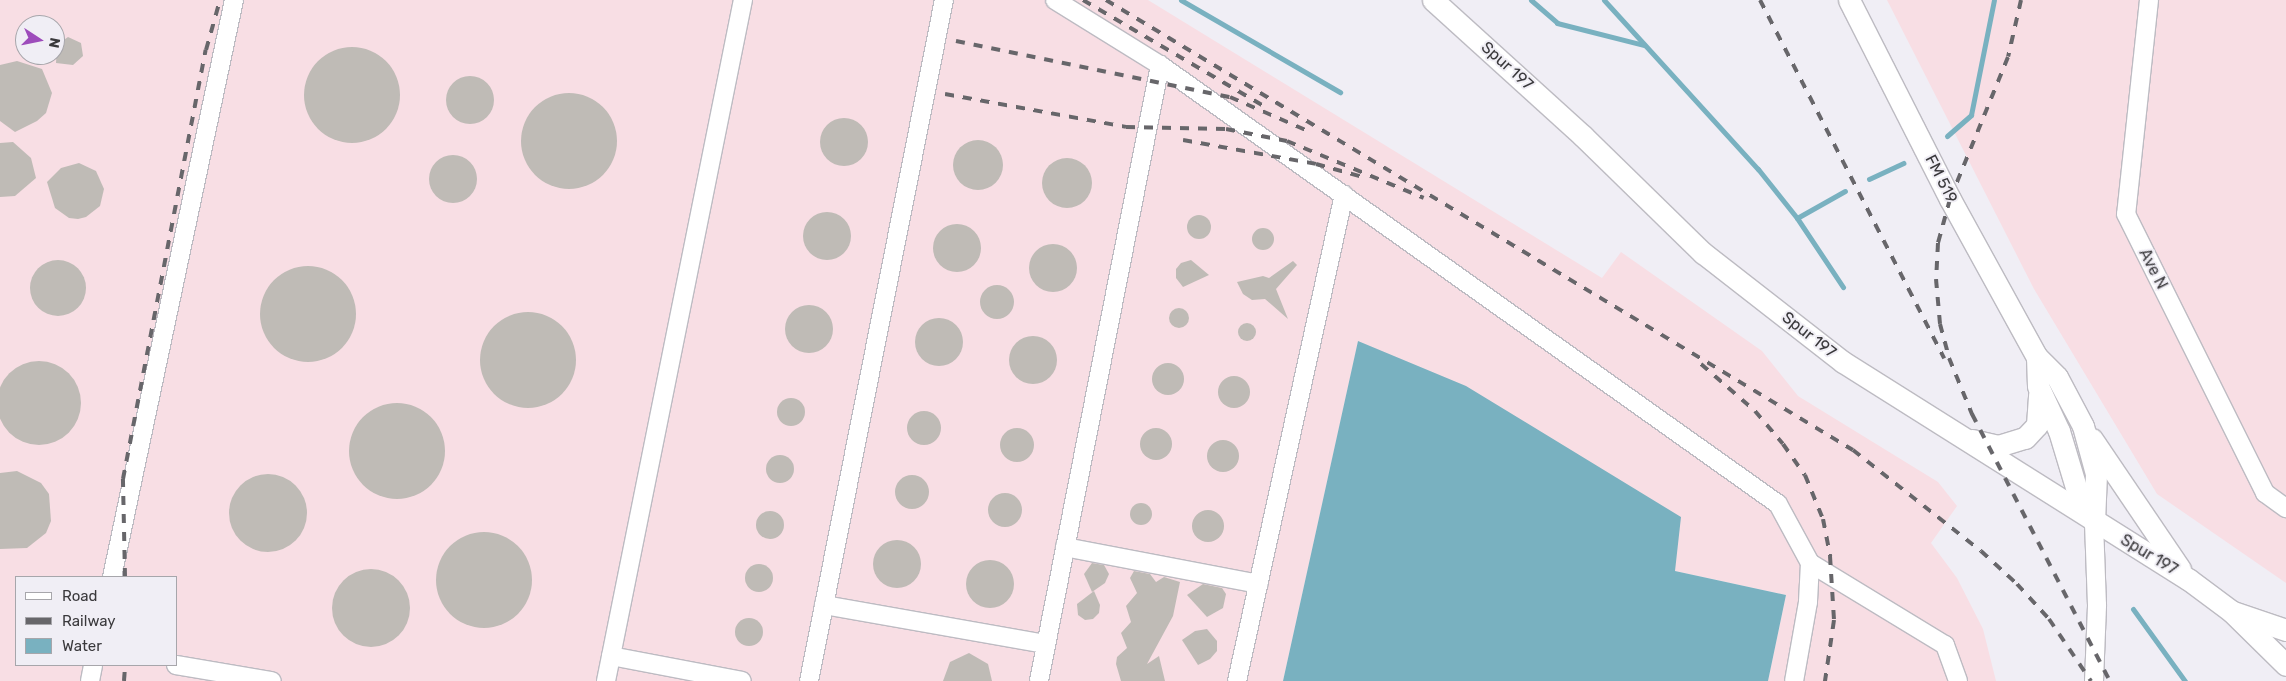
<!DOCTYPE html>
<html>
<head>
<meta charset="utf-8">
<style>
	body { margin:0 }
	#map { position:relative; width:2286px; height:681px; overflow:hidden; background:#f0eef5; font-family:Rubik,sans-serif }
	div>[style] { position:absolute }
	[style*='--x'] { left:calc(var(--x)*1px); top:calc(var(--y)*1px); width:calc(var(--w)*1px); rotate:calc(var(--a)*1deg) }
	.industrial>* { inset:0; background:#f8dee4 }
	.water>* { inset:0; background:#79b1c0 }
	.stream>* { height:5px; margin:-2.5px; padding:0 2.5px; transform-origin:2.5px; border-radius:2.5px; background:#79b1c0 }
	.building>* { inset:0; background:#bfbbb6 }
	.round { border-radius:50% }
	.roads { filter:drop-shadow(1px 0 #bdbbc2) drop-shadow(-1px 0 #bdbbc2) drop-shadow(0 1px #bdbbc2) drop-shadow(0 -1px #bdbbc2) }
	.minor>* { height:18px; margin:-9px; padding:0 9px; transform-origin:9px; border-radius:9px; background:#fff }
	.major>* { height:21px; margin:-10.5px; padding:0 10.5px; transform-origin:10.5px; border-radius:10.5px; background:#fff }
	.rail>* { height:4px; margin-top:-2px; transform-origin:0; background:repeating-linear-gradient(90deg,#67666a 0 9px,transparent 0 18px) }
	span { translate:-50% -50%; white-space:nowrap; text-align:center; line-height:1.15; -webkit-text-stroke:4px #f0eef5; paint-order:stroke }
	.street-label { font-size:16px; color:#3a393c }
	.legend { position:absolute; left:15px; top:576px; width:162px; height:90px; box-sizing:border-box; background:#f0eef5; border:1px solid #a7a6ab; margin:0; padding:6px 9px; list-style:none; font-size:15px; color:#3a393c }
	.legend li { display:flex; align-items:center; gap:10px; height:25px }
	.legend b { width:25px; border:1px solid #a7a6ab }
	.north { position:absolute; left:15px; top:15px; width:50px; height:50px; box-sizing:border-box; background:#f0eef5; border:1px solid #a7a6ab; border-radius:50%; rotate:101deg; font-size:14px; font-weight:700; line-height:20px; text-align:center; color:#3a393c }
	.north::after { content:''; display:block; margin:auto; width:18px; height:22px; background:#9d4cbb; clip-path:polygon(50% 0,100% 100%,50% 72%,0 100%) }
</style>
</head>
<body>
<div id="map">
	<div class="industrial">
		<div style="clip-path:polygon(evenodd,0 0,1148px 0,1602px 278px,1621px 252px,1762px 351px,1798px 396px,1938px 482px,1957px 506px,1931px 543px,1957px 578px,1983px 629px,1996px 681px,1768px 681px,1786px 595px,1675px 571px,1358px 342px,1283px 681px,0 681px,0 0,25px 25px,55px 25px,55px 55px,25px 55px,25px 25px,0 0,16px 577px,176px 577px,176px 665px,16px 665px,16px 577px)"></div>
		<div style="clip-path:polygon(1887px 0,2286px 0,2286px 583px,2157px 494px,2034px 289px)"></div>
	</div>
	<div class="water">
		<div style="clip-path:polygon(1358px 341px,1466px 386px,1681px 517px,1675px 571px,1786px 595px,1768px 681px,1283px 681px)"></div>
	</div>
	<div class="stream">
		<div style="--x:1181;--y:0;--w:184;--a:30.1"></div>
		<div style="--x:1531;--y:0;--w:35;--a:41"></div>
		<div style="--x:1557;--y:23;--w:90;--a:14.2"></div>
		<div style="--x:1604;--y:0;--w:229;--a:47.7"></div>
		<div style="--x:1758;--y:169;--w:63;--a:51.5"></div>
		<div style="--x:1797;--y:218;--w:83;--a:56.3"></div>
		<div style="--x:1947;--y:136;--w:32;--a:-41"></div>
		<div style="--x:1971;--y:115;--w:117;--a:-78.7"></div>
		<div style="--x:1869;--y:179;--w:38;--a:-25"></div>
		<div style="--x:1797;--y:218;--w:55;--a:-29.4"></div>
		<div style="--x:2133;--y:609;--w:89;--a:54.2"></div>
	</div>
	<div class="building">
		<div style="clip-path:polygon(68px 37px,81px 43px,83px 56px,73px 65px,56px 63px,57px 45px)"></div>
		<div class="round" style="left:304px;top:47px;width:96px;height:96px"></div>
		<div style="clip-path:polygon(17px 61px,42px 69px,52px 93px,46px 113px,37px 121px,15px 132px,0 121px,0 65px)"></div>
		<div class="round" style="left:446px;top:76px;width:48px;height:48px"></div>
		<div class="round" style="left:521px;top:93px;width:96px;height:96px"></div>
		<div class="round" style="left:820px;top:118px;width:48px;height:48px"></div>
		<div class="round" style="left:953px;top:140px;width:50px;height:50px"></div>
		<div style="clip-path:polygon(13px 142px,31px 158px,36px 178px,15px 196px,0 197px,0 143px)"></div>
		<div class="round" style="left:429px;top:155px;width:48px;height:48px"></div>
		<div class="round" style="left:1042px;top:158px;width:50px;height:50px"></div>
		<div style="clip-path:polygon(79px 163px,96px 171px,104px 189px,100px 206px,86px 217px,78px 219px,69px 218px,55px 208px,47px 182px,61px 168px)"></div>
		<div class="round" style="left:803px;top:212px;width:48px;height:48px"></div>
		<div class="round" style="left:1187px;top:215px;width:24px;height:24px"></div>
		<div class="round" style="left:933px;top:224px;width:48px;height:48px"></div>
		<div class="round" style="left:1252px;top:228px;width:22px;height:22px"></div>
		<div class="round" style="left:1029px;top:244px;width:48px;height:48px"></div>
		<div style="clip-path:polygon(1191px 260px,1209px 275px,1183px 287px,1176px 278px,1176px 269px,1181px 263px)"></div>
		<div class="round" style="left:30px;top:260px;width:56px;height:56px"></div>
		<div style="clip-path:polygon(1293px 261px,1297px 265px,1276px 289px,1288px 319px,1265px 299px,1252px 300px,1243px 294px,1237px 282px,1263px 276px,1269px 278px)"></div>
		<div class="round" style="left:260px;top:266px;width:96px;height:96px"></div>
		<div class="round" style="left:980px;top:285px;width:34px;height:34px"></div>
		<div class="round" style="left:785px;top:305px;width:48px;height:48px"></div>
		<div class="round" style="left:1169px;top:308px;width:20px;height:20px"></div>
		<div class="round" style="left:480px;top:312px;width:96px;height:96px"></div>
		<div class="round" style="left:915px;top:318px;width:48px;height:48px"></div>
		<div class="round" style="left:1238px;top:323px;width:18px;height:18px"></div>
		<div class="round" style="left:1009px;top:336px;width:48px;height:48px"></div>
		<div class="round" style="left:-3px;top:361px;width:84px;height:84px"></div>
		<div class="round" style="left:1152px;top:363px;width:32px;height:32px"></div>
		<div class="round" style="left:1218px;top:376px;width:32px;height:32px"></div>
		<div class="round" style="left:777px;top:398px;width:28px;height:28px"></div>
		<div class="round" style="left:349px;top:403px;width:96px;height:96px"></div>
		<div class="round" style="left:907px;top:411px;width:34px;height:34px"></div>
		<div class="round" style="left:1140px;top:428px;width:32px;height:32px"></div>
		<div class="round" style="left:1000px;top:428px;width:34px;height:34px"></div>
		<div class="round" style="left:1207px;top:440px;width:32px;height:32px"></div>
		<div class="round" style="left:766px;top:455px;width:28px;height:28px"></div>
		<div style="clip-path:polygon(17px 471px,41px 483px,49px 494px,51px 521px,46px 533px,27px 548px,0 549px,0 473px)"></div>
		<div class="round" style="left:229px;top:474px;width:78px;height:78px"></div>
		<div class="round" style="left:895px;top:475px;width:34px;height:34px"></div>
		<div class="round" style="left:988px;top:493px;width:34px;height:34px"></div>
		<div class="round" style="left:1130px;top:503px;width:22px;height:22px"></div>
		<div class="round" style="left:1192px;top:510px;width:32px;height:32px"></div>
		<div class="round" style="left:756px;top:511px;width:28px;height:28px"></div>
		<div class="round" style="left:436px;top:532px;width:96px;height:96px"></div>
		<div class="round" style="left:873px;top:540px;width:48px;height:48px"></div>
		<div class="round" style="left:966px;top:560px;width:48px;height:48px"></div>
		<div style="clip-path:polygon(1092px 563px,1104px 565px,1109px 574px,1105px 583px,1092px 592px,1084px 574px)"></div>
		<div class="round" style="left:745px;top:564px;width:28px;height:28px"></div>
		<div class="round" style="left:332px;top:569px;width:78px;height:78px"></div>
		<div style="clip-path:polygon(1134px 571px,1150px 574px,1156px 582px,1164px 577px,1180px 582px,1173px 616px,1147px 664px,1159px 656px,1165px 681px,1121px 681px,1116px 664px,1117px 657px,1127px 648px,1121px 633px,1131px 622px,1126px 606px,1137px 593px,1130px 578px)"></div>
		<div style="clip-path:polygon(1203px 584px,1222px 588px,1226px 594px,1223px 608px,1207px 617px,1187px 595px)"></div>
		<div style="clip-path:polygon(1094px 591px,1100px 605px,1099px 613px,1093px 619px,1085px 620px,1078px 615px,1077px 604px)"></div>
		<div class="round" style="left:735px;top:618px;width:28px;height:28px"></div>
		<div style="clip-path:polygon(1207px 629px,1217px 641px,1217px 651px,1210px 659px,1198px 665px,1182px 640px,1195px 631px)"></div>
		<div style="clip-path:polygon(969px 653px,988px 664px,992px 681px,943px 681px,950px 662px)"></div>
	</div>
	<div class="roads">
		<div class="minor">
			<div style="--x:1055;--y:0;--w:123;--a:31.8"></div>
			<div style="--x:1160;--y:65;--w:758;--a:35.39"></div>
			<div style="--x:1778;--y:504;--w:67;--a:61.5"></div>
			<div style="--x:1810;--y:563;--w:39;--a:93"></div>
			<div style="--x:1808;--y:602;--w:80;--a:100"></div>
			<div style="--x:2149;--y:0;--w:215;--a:96.1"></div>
			<div style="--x:2126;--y:214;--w:312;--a:63.5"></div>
			<div style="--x:2265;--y:493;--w:26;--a:36"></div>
			<div style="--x:1065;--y:547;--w:197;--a:10.8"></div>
			<div style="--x:1810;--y:563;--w:158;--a:31.3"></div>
			<div style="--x:1945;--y:645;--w:38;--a:70"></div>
			<div style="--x:112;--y:577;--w:590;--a:-78.06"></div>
			<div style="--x:824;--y:605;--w:225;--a:10"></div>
			<div style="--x:611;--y:656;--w:133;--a:10.8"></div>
			<div style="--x:176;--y:665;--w:97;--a:9.5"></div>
			<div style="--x:90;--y:681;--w:16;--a:-79"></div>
			<div style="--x:606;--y:681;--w:695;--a:-78.63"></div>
			<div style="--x:809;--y:681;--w:694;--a:-78.79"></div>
			<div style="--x:1039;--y:681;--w:628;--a:-78.89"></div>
			<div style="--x:1237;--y:681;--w:498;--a:-77.6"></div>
			<div style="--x:2094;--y:681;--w:76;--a:-87.7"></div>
			<div style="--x:2097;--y:605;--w:83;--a:-92.1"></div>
		</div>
		<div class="major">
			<div style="--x:1433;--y:0;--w:202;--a:42.2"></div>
			<div style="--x:1583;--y:136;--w:168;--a:44.3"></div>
			<div style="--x:1703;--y:253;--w:177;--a:37.9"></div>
			<div style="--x:1843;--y:362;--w:408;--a:32.2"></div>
			<div style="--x:2188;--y:579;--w:54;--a:36.7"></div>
			<div style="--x:2231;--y:611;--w:77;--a:44.5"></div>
			<div style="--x:1849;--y:0;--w:223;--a:63.1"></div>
			<div style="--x:1950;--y:199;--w:180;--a:61.2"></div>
			<div style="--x:2037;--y:357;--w:28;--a:45"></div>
			<div style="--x:2057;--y:377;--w:55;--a:62"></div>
			<div style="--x:2083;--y:426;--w:50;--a:74.8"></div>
			<div style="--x:2096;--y:474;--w:48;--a:92.4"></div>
			<div style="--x:2037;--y:357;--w:29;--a:88"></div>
			<div style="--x:2038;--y:386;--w:50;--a:65"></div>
			<div style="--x:2059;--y:431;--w:66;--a:73.2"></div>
			<div style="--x:2078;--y:494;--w:30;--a:60"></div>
			<div style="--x:2092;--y:439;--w:157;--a:55.9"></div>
			<div style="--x:1972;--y:440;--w:27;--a:13"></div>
			<div style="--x:1998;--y:446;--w:28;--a:-17"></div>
			<div style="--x:2025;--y:438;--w:18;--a:-47"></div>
			<div style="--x:2037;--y:425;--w:31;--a:-86"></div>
			<div style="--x:2233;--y:612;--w:56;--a:18.8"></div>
		</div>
	</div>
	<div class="rail">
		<div style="--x:1083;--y:0;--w:208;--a:30.4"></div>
		<div style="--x:1106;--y:0;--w:872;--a:31.07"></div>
		<div style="--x:1853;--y:450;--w:163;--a:38.3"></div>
		<div style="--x:1981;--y:551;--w:49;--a:42.5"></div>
		<div style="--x:2017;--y:584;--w:47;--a:47.6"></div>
		<div style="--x:2049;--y:619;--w:75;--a:55.9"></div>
		<div style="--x:1760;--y:0;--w:403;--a:62.8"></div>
		<div style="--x:2021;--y:0;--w:58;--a:102.8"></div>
		<div style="--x:2008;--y:57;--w:153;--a:112.2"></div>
		<div style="--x:1950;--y:199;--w:46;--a:105.3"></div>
		<div style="--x:1938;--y:243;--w:36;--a:93"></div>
		<div style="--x:1936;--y:279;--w:45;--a:84.9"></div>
		<div style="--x:1940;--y:324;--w:35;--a:75"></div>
		<div style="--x:1949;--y:358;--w:61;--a:67.7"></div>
		<div style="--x:1972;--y:414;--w:301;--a:62.7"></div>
		<div style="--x:956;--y:41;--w:280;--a:11.6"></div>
		<div style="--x:1230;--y:97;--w:85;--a:23.6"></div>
		<div style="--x:945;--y:94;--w:184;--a:10.3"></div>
		<div style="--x:1126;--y:127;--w:100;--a:1.1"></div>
		<div style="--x:1226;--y:129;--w:62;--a:11.1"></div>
		<div style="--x:1287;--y:141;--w:148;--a:22.6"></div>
		<div style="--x:1183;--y:140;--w:135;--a:10.2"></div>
		<div style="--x:1316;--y:164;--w:49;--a:15.5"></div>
		<div style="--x:1701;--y:364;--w:72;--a:41"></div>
		<div style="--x:1755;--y:411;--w:43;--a:49.7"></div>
		<div style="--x:1783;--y:444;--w:38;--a:55"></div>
		<div style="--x:1805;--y:475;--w:48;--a:67.8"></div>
		<div style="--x:1823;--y:519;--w:38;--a:79"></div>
		<div style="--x:1830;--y:556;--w:64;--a:86.4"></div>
		<div style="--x:1834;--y:620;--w:62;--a:98.4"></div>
		<div style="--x:125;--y:577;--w:98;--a:-91.2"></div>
		<div style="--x:123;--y:479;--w:437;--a:-79.1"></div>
		<div style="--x:206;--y:50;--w:52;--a:-74.4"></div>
		<div style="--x:124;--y:681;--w:16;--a:-86"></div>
	</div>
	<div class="street-label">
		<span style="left:1507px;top:66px;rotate:42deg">Spur 197</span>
		<span style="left:1941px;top:179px;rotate:63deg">FM 519</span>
		<span style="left:2153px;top:269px;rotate:63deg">Ave N</span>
		<span style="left:1809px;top:335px;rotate:38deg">Spur 197</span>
		<span style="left:2149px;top:555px;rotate:31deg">Spur 197</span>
	</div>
	<ul class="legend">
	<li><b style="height:6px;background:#fff"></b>Road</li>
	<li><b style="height:6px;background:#67666a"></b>Railway</li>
	<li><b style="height:14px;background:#79b1c0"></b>Water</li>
	</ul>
	<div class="north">N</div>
</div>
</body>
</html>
